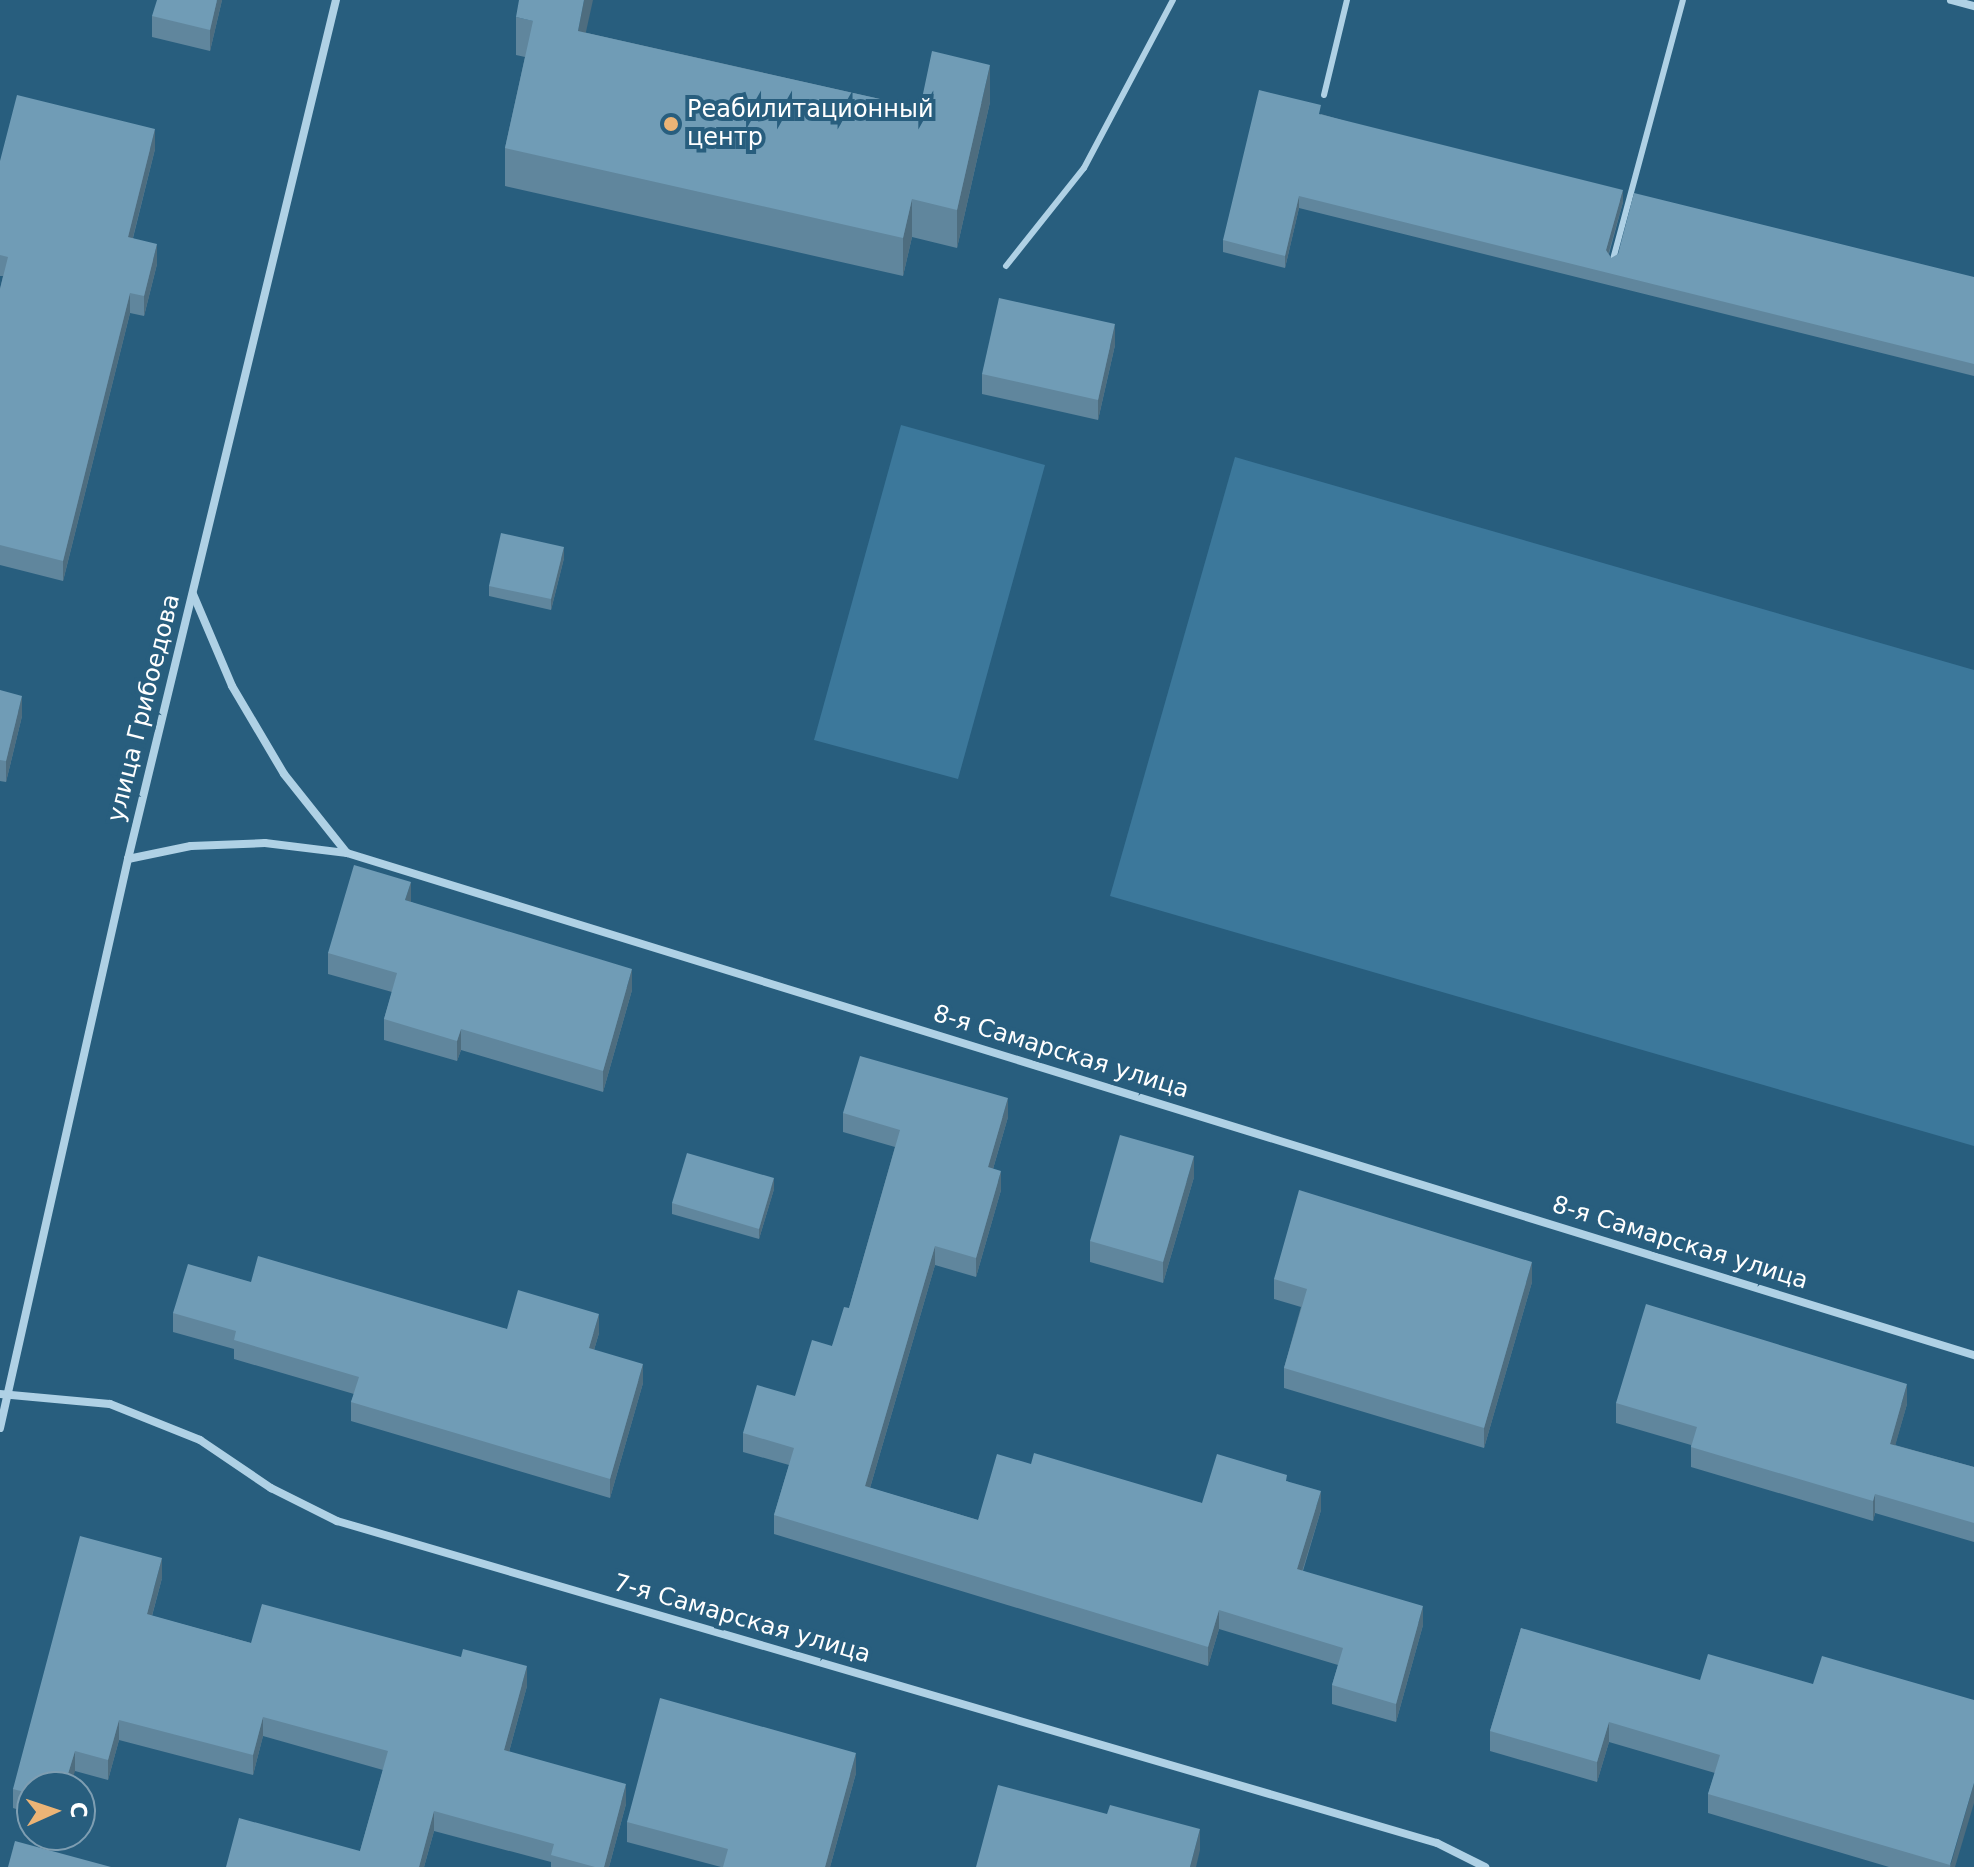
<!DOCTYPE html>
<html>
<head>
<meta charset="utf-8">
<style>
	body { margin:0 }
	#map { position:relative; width:1974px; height:1867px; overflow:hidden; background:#285e7e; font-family:"DejaVu Sans",sans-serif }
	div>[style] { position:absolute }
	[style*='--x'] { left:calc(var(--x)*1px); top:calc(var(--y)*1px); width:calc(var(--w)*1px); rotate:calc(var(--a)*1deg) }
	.green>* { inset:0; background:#3c789b }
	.service>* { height:6px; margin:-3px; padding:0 3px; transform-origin:3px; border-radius:3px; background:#afd1e5 }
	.minor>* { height:8px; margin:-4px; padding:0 4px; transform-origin:4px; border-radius:4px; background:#afd1e5 }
	.wall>* { inset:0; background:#60869d }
	.shaded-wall>* { inset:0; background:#4e6d7f }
	.building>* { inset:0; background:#709cb6 }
	.dots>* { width:22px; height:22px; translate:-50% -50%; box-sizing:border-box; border:4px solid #285e7e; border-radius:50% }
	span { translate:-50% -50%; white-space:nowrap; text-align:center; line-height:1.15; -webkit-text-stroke:8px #285e7e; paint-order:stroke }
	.poi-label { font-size:24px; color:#fff }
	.left { translate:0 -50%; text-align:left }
	.street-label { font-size:24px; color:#fff }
	.north { position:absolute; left:16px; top:1771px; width:80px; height:80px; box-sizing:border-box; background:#285e7e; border:2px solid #7e9eb2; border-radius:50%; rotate:87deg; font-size:22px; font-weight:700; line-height:32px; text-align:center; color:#fff }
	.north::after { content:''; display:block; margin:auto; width:28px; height:36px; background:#ecb476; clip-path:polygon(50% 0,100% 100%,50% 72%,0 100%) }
</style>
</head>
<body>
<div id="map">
	<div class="green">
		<div style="clip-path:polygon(901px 425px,1045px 465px,958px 779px,814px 740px)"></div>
		<div style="clip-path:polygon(1235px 457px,1974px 670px,1974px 1146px,1110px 896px)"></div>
	</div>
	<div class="service">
		<div style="--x:1324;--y:95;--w:98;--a:-76.4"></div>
		<div style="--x:1612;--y:263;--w:272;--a:-74.9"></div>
		<div style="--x:1006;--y:266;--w:125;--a:-51.5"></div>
		<div style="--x:1084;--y:168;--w:190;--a:-62.1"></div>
	</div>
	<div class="minor">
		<div style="--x:1951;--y:0;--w:24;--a:15"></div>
		<div style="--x:193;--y:594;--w:100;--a:67"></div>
		<div style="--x:232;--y:686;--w:102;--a:59.4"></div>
		<div style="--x:284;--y:774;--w:100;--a:51.5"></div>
		<div style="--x:128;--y:859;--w:64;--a:-11.7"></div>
		<div style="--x:191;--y:846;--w:74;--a:-2.3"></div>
		<div style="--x:265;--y:843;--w:83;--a:7"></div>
		<div style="--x:347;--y:853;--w:1703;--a:17.15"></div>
		<div style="--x:0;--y:1394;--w:110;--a:5.2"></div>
		<div style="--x:110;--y:1404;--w:97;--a:21.8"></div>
		<div style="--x:200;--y:1440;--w:86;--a:34.1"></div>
		<div style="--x:271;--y:1488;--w:74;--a:26.6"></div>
		<div style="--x:337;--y:1521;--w:1146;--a:16.32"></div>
		<div style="--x:1437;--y:1843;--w:54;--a:26.6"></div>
		<div style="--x:0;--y:1428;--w:583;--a:-77.32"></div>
		<div style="--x:128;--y:859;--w:884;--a:-76.39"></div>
	</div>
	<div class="wall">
		<div style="clip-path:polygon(222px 0,210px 51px,152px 37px,152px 16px)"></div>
		<div style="clip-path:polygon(516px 17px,920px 108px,990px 102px,957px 248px,912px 237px,903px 276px,505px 186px,505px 148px,525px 57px,516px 55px)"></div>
		<div style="clip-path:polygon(1321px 114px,1623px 202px,1609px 254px,1611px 258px,1974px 277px,1974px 376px,1299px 208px,1285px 268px,1223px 252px,1223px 240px)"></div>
		<div style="clip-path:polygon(155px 149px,133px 238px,157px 264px,144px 316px,130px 313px,63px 581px,0 565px,0 289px,3px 276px,0 276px,0 161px)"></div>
		<div style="clip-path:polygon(1115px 345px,1098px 420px,982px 394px,982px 374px)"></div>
		<div style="clip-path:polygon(564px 558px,551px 610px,489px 596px,489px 586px)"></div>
		<div style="clip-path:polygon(0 690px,22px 716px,6px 782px,0 781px)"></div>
		<div style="clip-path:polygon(411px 902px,632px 990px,603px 1092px,461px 1050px,457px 1061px,384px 1040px,384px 1019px,392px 992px,328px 974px,328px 953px)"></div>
		<div style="clip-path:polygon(843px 1113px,1008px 1117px,993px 1169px,1001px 1190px,976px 1277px,935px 1265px,870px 1488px,978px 1520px,1031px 1464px,1202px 1503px,1287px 1481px,1321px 1510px,1303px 1571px,1423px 1625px,1396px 1722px,1332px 1704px,1332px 1685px,1338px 1665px,1219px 1629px,1208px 1666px,774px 1534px,774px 1515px,789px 1465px,743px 1452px,743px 1433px,795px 1396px,832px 1346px,849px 1308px,895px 1147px,843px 1132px)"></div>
		<div style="clip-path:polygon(1194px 1177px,1163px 1283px,1090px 1262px,1090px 1241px)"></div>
		<div style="clip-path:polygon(774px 1189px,759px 1239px,672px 1214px,672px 1203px)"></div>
		<div style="clip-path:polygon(1274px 1279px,1532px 1282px,1484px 1448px,1284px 1388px,1284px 1368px,1301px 1307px,1274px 1299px)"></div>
		<div style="clip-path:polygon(251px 1282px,507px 1329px,599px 1333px,594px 1350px,643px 1383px,610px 1498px,351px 1421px,351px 1402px,354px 1394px,234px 1359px,234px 1349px,173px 1332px,173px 1313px)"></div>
		<div style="clip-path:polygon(1616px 1403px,1907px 1404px,1895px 1445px,1974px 1467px,1974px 1542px,1875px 1513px,1873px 1521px,1691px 1467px,1691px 1445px,1616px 1423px)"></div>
		<div style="clip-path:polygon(162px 1578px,152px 1616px,251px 1643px,527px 1686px,509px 1752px,626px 1804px,609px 1867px,551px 1867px,551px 1862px,434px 1831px,424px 1867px,226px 1867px,360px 1851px,383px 1770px,263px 1736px,253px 1775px,119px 1740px,108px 1780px,75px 1771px,32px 1787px,32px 1814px,13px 1808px,13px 1789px)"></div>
		<div style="clip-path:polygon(1521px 1628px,1955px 1867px,1889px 1867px,1708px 1813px,1708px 1794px,1715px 1773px,1609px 1742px,1597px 1782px,1490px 1751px,1490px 1731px)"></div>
		<div style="clip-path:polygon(856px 1773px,830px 1867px,721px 1867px,627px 1842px,627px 1822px)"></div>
	</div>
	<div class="shaded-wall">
		<div style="clip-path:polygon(217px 0,222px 0,210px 51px,210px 30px)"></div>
		<div style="clip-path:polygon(584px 0,593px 0,578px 68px,578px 31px)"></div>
		<div style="clip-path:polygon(990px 65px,990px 102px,957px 248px,957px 210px)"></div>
		<div style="clip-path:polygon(155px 129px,155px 149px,128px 257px,128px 237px)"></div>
		<div style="clip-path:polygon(1623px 190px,1623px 202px,1606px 262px,1606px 250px)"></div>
		<div style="clip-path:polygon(1299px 196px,1299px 208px,1285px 268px,1285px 256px)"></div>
		<div style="clip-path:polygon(912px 199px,912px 237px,903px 276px,903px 238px)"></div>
		<div style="clip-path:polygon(157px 244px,157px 264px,144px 316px,144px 296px)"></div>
		<div style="clip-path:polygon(130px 293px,130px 313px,63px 581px,63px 561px)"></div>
		<div style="clip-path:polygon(1115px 324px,1115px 345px,1098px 420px,1098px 400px)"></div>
		<div style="clip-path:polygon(564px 547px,564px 558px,551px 610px,551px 599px)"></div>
		<div style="clip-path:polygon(22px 696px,22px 716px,6px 782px,6px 761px)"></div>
		<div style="clip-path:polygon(411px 882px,411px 902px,405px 900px)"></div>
		<div style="clip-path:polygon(632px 969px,632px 990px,603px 1092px,603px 1071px)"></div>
		<div style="clip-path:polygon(461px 1029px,461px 1050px,457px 1061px,457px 1041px)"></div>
		<div style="clip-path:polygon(1008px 1098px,1008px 1117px,988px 1186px,988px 1167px)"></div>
		<div style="clip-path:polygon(1194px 1156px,1194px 1177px,1163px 1283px,1163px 1262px)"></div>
		<div style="clip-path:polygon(1001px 1171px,1001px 1190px,976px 1277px,976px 1258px)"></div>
		<div style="clip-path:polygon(774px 1178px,774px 1189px,759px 1239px,759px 1229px)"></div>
		<div style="clip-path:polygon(935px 1246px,935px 1265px,865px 1505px,865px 1486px)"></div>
		<div style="clip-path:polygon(1532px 1262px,1532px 1282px,1484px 1448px,1484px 1428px)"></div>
		<div style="clip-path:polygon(599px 1314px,599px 1333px,589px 1367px,589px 1348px)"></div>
		<div style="clip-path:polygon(643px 1364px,643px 1383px,610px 1498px,610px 1479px)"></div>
		<div style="clip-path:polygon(1907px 1384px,1907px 1404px,1890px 1464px,1890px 1444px)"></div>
		<div style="clip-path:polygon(1321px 1491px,1321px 1510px,1297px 1588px,1297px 1569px)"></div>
		<div style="clip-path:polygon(1875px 1494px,1875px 1513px,1873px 1521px,1873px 1501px)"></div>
		<div style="clip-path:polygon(162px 1558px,162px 1578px,147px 1634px,147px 1614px)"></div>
		<div style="clip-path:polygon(1423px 1606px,1423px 1625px,1396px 1722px,1396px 1704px)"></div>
		<div style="clip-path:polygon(1219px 1610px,1219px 1629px,1208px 1666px,1208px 1647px)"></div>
		<div style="clip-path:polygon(527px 1666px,527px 1686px,504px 1770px,504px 1750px)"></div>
		<div style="clip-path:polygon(263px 1717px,263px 1736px,253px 1775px,253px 1755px)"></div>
		<div style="clip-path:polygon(119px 1720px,119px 1740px,108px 1780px,108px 1760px)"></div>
		<div style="clip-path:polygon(1609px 1722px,1609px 1742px,1597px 1782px,1597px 1762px)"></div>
		<div style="clip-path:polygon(75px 1751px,75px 1771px,70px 1787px,64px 1787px)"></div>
		<div style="clip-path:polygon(856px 1753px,856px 1773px,830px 1867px,825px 1867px)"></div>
		<div style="clip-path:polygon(1974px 1783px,1974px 1803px,1955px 1867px,1950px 1867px)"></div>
		<div style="clip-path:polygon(626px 1784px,626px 1804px,609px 1867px,604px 1867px)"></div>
		<div style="clip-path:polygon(434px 1811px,434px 1831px,424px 1867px,419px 1867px)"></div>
		<div style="clip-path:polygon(1200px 1829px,1200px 1850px,1196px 1867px,1190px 1867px)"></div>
	</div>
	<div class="building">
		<div style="clip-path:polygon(157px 0,217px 0,210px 30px,152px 16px)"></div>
		<div style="clip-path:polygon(519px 0,584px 0,578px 31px,920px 108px,932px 51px,990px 65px,957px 210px,912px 199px,903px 238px,505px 148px,533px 21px,516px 17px)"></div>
		<div style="clip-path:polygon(1259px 90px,1321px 105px,1319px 114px,1623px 190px,1606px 250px,1611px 258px,1618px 254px,1634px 193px,1974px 277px,1974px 364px,1299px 196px,1285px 256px,1223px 240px)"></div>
		<div style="clip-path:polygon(17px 95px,155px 129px,128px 237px,157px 244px,144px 296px,130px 293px,63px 561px,0 545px,0 289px,8px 257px,0 255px,0 161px)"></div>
		<div style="clip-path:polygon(999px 298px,1115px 324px,1098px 400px,982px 374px)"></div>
		<div style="clip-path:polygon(501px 533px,564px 547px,551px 599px,489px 586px)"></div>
		<div style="clip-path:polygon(0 690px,22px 696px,6px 761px,0 760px)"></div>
		<div style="clip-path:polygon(354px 865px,411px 882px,405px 900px,632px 969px,603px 1071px,461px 1029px,457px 1041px,384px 1019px,397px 973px,328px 953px)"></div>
		<div style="clip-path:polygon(860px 1056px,1008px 1098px,988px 1167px,1001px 1171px,976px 1258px,935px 1246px,865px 1486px,978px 1520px,997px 1454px,1031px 1464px,1034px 1453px,1202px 1503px,1217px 1454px,1287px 1475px,1286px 1481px,1321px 1491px,1297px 1569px,1423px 1606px,1396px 1704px,1332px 1685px,1343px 1648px,1219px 1610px,1208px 1647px,774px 1515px,794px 1448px,743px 1433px,757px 1385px,795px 1396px,812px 1340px,832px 1346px,844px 1307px,849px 1308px,900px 1130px,843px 1113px)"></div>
		<div style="clip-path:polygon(1120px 1135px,1194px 1156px,1163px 1262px,1090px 1241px)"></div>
		<div style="clip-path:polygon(687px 1153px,774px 1178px,759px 1229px,672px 1203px)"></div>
		<div style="clip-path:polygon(1299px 1190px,1532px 1262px,1484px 1428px,1284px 1368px,1307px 1289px,1274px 1279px)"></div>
		<div style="clip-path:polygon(258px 1256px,507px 1329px,518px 1290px,599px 1314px,589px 1348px,643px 1364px,610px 1479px,351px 1402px,359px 1377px,234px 1340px,236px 1331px,173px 1313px,188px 1264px,251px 1282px)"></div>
		<div style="clip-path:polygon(1646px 1304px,1907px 1384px,1890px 1444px,1974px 1467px,1974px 1523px,1875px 1494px,1873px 1501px,1691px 1447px,1697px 1427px,1616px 1403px)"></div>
		<div style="clip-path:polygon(80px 1536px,162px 1558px,147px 1614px,251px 1643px,262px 1604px,461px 1657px,463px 1649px,527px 1666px,504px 1750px,626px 1784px,604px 1867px,595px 1867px,551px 1855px,554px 1844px,434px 1811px,419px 1867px,226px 1867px,239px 1818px,360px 1851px,388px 1751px,263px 1717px,253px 1755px,119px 1720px,108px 1760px,75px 1751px,64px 1787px,32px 1787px,32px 1794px,13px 1789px)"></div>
		<div style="clip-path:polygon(1521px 1628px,1700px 1680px,1708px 1654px,1813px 1684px,1822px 1656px,1974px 1700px,1974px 1783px,1950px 1865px,1708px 1794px,1720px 1755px,1609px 1722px,1597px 1762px,1490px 1731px)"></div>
		<div style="clip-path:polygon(660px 1698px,856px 1753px,825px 1867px,723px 1867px,728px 1849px,627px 1822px)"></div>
		<div style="clip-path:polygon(998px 1785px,1107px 1814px,1110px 1805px,1200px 1829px,1190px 1867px,976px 1867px)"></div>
		<div style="clip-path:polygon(15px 1841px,111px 1867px,8px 1867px)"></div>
	</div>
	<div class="dots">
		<div style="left:671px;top:124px;background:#ecb476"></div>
	</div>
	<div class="poi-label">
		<span class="left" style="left:687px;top:124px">Реабилитационный<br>центр</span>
	</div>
	<div class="street-label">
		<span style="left:144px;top:708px;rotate:-76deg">улица Грибоедова</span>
		<span style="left:1061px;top:1052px;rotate:17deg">8-я Самарская улица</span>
		<span style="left:1680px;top:1243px;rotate:17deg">8-я Самарская улица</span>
		<span style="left:742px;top:1619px;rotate:16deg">7-я Самарская улица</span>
	</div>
	<div class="north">С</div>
</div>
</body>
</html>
